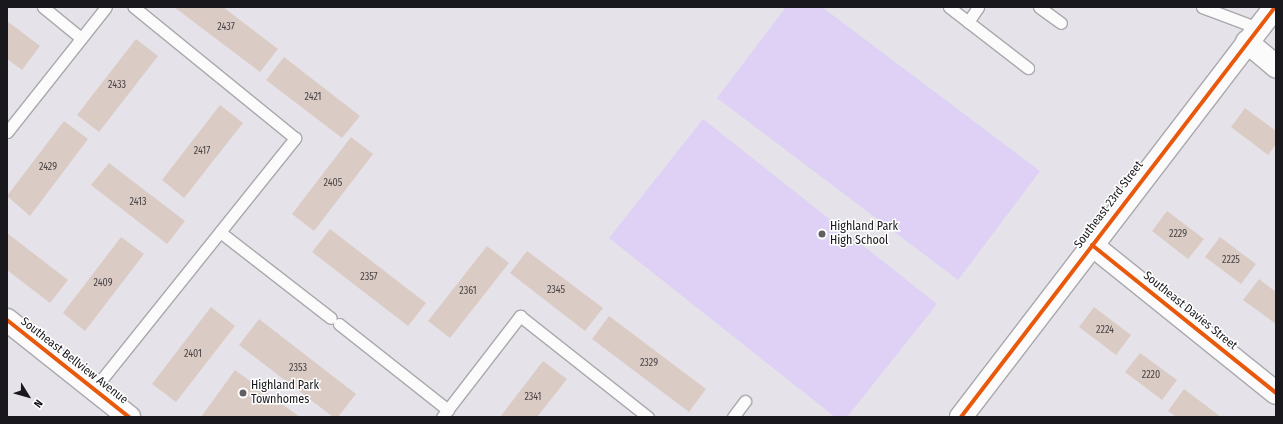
<!DOCTYPE html>
<html>
<head>
<meta charset="utf-8">
<style>
	body { margin:0 }
	#map { position:relative; width:1283px; height:424px; overflow:hidden; background:#e5e3e9; font-family:"Fira Sans Condensed",sans-serif }
	div>[style] { position:absolute }
	[style*='--x'] { left:calc(var(--x)*1px); top:calc(var(--y)*1px); width:calc(var(--w)*1px); rotate:calc(var(--a)*1deg) }
	.green>* { inset:0; background:#ded1f5 }
	.building>* { inset:0; background:#dbcbc5 }
	.roads { filter:drop-shadow(1px 0 #aaa8ac) drop-shadow(-1px 0 #aaa8ac) drop-shadow(0 1px #aaa8ac) drop-shadow(0 -1px #aaa8ac) }
	.service>* { height:11px; margin:-5.5px; padding:0 5.5px; transform-origin:5.5px; border-radius:5.5px; background:#fbfbfc }
	.minor>* { height:22px; margin:-11px; padding:0 11px; transform-origin:11px; border-radius:11px; background:#fbfbfc }
	.cycleway>* { height:4px; margin:-2px; padding:0 2px; transform-origin:2px; border-radius:2px; background:#e8590c }
	.dots>* { width:11px; height:11px; translate:-50% -50%; box-sizing:border-box; border:2px solid #fff; border-radius:50% }
	span { translate:-50% -50%; white-space:nowrap; text-align:center; line-height:1.15; -webkit-text-stroke:3px #fff; paint-order:stroke }
	.number-label { font-size:10px; color:#4a4546 }
	.number-label span { -webkit-text-stroke-width:0 }
	.street-label { font-size:12px; color:#19181c }
	.poi-label { font-size:12px; color:#19181c }
	.left { translate:0 -50%; text-align:left }
	.frame { position:absolute; inset:0; border:8px solid #19181c; pointer-events:none }
	.north { position:absolute; left:8px; top:376px; width:40px; height:40px; -webkit-text-stroke:3px #fff; paint-order:stroke; rotate:127deg; font-size:11px; font-weight:700; line-height:16px; text-align:center; color:#19181c }
	.north::after { content:''; display:block; margin:auto; width:14px; height:18px; background:#19181c; clip-path:polygon(50% 0,100% 100%,50% 72%,0 100%) }
</style>
</head>
<body>
<div id="map">
	<div class="green">
		<div style="clip-path:polygon(786px 7px,822px 7px,1040px 171px,958px 280px,717px 98px)"></div>
		<div style="clip-path:polygon(703px 119px,937px 304px,847px 417px,835px 417px,609px 238px)"></div>
	</div>
	<div class="building">
		<div style="clip-path:polygon(174px 7px,223px 7px,278px 49px,260px 72px)"></div>
		<div style="clip-path:polygon(7px 21px,40px 46px,22px 70px,7px 59px)"></div>
		<div style="clip-path:polygon(136px 39px,158px 56px,99px 132px,77px 115px)"></div>
		<div style="clip-path:polygon(284px 57px,360px 116px,342px 138px,266px 80px)"></div>
		<div style="clip-path:polygon(220px 105px,243px 123px,184px 198px,162px 180px)"></div>
		<div style="clip-path:polygon(1245px 108px,1276px 131px,1276px 144px,1268px 155px,1231px 127px)"></div>
		<div style="clip-path:polygon(64px 121px,88px 139px,30px 216px,7px 196px)"></div>
		<div style="clip-path:polygon(351px 137px,373px 154px,314px 231px,292px 214px)"></div>
		<div style="clip-path:polygon(109px 163px,185px 221px,167px 244px,91px 185px)"></div>
		<div style="clip-path:polygon(1167px 211px,1204px 239px,1188px 259px,1152px 231px)"></div>
		<div style="clip-path:polygon(330px 229px,426px 303px,408px 326px,312px 252px)"></div>
		<div style="clip-path:polygon(7px 233px,68px 280px,50px 303px,7px 270px)"></div>
		<div style="clip-path:polygon(121px 237px,144px 254px,85px 331px,63px 313px)"></div>
		<div style="clip-path:polygon(1220px 237px,1256px 264px,1241px 284px,1205px 257px)"></div>
		<div style="clip-path:polygon(487px 246px,509px 263px,450px 338px,428px 321px)"></div>
		<div style="clip-path:polygon(527px 251px,603px 308px,585px 331px,510px 273px)"></div>
		<div style="clip-path:polygon(1259px 279px,1276px 292px,1276px 324px,1243px 300px)"></div>
		<div style="clip-path:polygon(211px 307px,235px 326px,176px 402px,152px 384px)"></div>
		<div style="clip-path:polygon(1094px 307px,1131px 335px,1116px 355px,1079px 327px)"></div>
		<div style="clip-path:polygon(609px 316px,706px 389px,689px 412px,592px 339px)"></div>
		<div style="clip-path:polygon(259px 319px,356px 394px,338px 417px,333px 417px,239px 345px)"></div>
		<div style="clip-path:polygon(1140px 353px,1177px 380px,1162px 400px,1125px 372px)"></div>
		<div style="clip-path:polygon(543px 361px,567px 379px,537px 417px,500px 417px)"></div>
		<div style="clip-path:polygon(235px 370px,300px 417px,201px 417px)"></div>
		<div style="clip-path:polygon(1184px 389px,1221px 417px,1176px 417px,1168px 411px)"></div>
	</div>
	<div class="roads">
		<div class="service">
			<div style="--x:43;--y:7;--w:49;--a:39.2"></div>
			<div style="--x:949;--y:7;--w:100;--a:37.7"></div>
			<div style="--x:1039;--y:7;--w:27;--a:36"></div>
			<div style="--x:1202;--y:7;--w:60;--a:20.6"></div>
			<div style="--x:968;--y:22;--w:18;--a:-56"></div>
			<div style="--x:7;--y:132;--w:159;--a:-51.6"></div>
			<div style="--x:220;--y:232;--w:140;--a:37.8"></div>
			<div style="--x:339;--y:324;--w:139;--a:38.3"></div>
			<div style="--x:94;--y:389;--w:322;--a:-51.3"></div>
			<div style="--x:295;--y:138;--w:208;--a:-140.9"></div>
			<div style="--x:442;--y:417;--w:128;--a:-52.3"></div>
			<div style="--x:520;--y:316;--w:163;--a:38.3"></div>
			<div style="--x:733;--y:417;--w:20;--a:-53"></div>
		</div>
		<div class="minor">
			<div style="--x:1247;--y:42;--w:38;--a:40"></div>
			<div style="--x:1092;--y:245;--w:236;--a:38.8"></div>
			<div style="--x:7;--y:320;--w:156;--a:38.5"></div>
			<div style="--x:961;--y:417;--w:516;--a:-52.55"></div>
		</div>
	</div>
	<div class="cycleway">
		<div style="--x:1092;--y:245;--w:236;--a:38.8"></div>
		<div style="--x:7;--y:320;--w:156;--a:38.5"></div>
		<div style="--x:961;--y:417;--w:516;--a:-52.55"></div>
	</div>
	<div class="dots">
		<div style="left:822px;top:234px;background:#605f64"></div>
		<div style="left:243px;top:393px;background:#605f64"></div>
	</div>
	<div class="number-label">
		<span style="left:226px;top:28px">2437</span>
		<span style="left:117px;top:86px">2433</span>
		<span style="left:313px;top:98px">2421</span>
		<span style="left:202px;top:152px">2417</span>
		<span style="left:48px;top:168px">2429</span>
		<span style="left:333px;top:184px">2405</span>
		<span style="left:138px;top:203px">2413</span>
		<span style="left:1178px;top:235px">2229</span>
		<span style="left:1231px;top:261px">2225</span>
		<span style="left:369px;top:278px">2357</span>
		<span style="left:103px;top:284px">2409</span>
		<span style="left:556px;top:291px">2345</span>
		<span style="left:468px;top:292px">2361</span>
		<span style="left:1105px;top:331px">2224</span>
		<span style="left:193px;top:355px">2401</span>
		<span style="left:649px;top:364px">2329</span>
		<span style="left:298px;top:369px">2353</span>
		<span style="left:1151px;top:376px">2220</span>
		<span style="left:533px;top:398px">2341</span>
	</div>
	<div class="street-label">
		<span style="left:1109px;top:205px;rotate:-53deg">Southeast 23rd Street</span>
		<span style="left:1190px;top:311px;rotate:39deg">Southeast Davies Street</span>
		<span style="left:74px;top:361px;rotate:38deg">Southeast Bellview Avenue</span>
	</div>
	<div class="poi-label">
		<span class="left" style="left:830px;top:234px">Highland Park<br>High School</span>
		<span class="left" style="left:251px;top:393px">Highland Park<br>Townhomes</span>
	</div>
	<div class="frame"></div>
	<div class="north">N</div>
</div>
</body>
</html>
